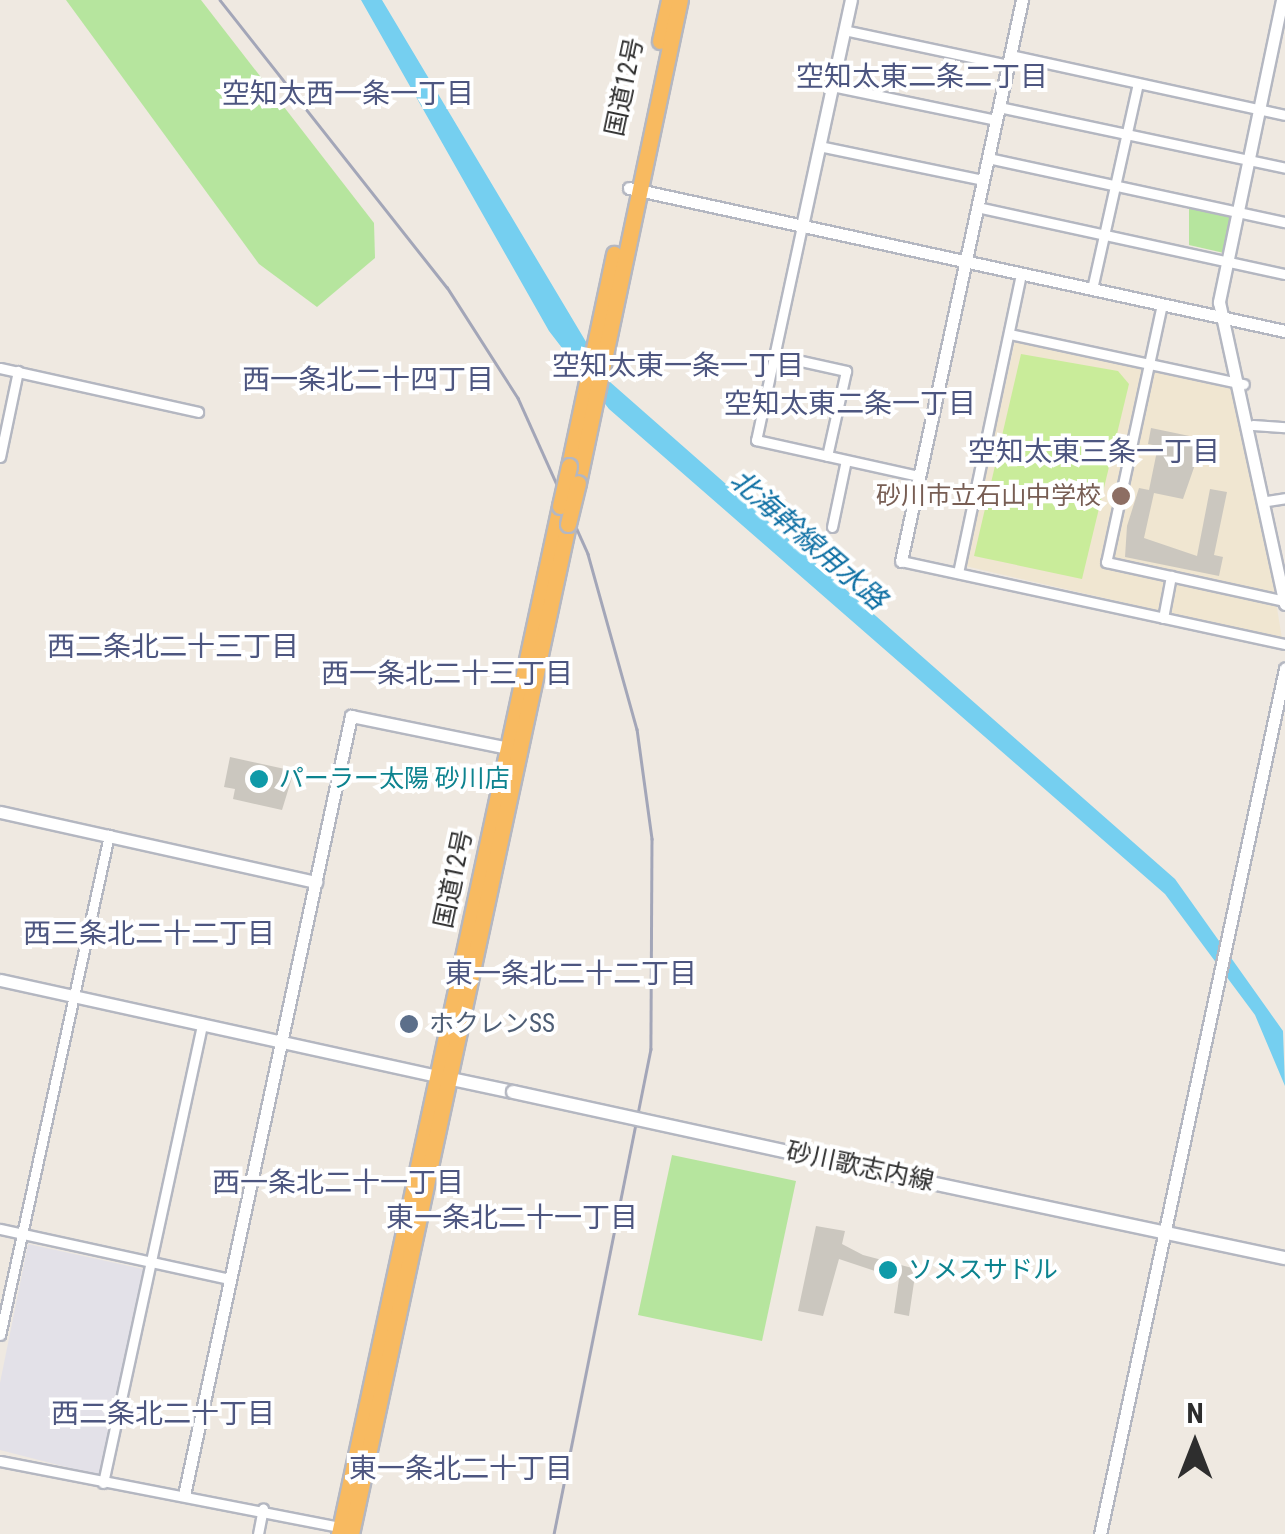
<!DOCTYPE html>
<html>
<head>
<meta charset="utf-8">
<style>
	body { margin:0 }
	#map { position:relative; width:1285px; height:1534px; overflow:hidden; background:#efe9e1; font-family:"Roboto Condensed","Noto Sans JP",sans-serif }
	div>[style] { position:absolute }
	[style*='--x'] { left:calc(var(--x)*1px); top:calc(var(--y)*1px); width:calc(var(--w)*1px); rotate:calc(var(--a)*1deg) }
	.industrial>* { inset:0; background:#e3e1e8 }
	.education>* { inset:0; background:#f0e6d1 }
	.green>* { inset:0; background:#b6e59e }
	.pitch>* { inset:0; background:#c9ec9a }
	.water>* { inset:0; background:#75cff0 }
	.building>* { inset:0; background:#cbc7bf }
	.roads { filter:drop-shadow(2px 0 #b4b7c1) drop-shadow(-2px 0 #b4b7c1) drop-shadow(0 2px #b4b7c1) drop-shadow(0 -2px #b4b7c1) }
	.minor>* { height:9px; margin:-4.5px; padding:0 4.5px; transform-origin:4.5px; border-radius:4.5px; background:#fff }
	.tertiary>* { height:11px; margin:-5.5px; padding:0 5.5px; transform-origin:5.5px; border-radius:5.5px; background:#fff }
	.secondary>* { height:12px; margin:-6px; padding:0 6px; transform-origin:6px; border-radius:6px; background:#fff }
	.trunk>* { height:15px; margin:-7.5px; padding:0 7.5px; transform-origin:7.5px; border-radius:7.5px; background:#f8ba60 }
	.rail>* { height:2.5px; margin:-1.25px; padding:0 1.25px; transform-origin:1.25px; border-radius:1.25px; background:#a3a6b8 }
	.bridges { filter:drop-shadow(2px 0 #b4b7c1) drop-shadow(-2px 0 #b4b7c1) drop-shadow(0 2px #b4b7c1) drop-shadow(0 -2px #b4b7c1) }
	.secondary-bridge>* { height:12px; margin:-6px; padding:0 6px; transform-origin:6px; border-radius:6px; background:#fff }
	.trunk-bridge>* { height:15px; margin:-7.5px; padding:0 7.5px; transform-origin:7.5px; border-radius:7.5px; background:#f8ba60 }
	.dots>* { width:28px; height:28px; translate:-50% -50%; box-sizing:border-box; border:5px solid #fff; border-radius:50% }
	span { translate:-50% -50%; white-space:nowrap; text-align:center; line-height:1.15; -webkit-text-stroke:8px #fff; paint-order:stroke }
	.street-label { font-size:25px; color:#2e2e2e }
	.education-label { font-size:25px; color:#785e54 }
	.right { translate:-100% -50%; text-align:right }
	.culture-label { font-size:25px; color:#0d838f }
	.left { translate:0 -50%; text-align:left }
	.service-label { font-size:25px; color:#4e5e75 }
	.neighbourhood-label { font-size:28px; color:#4d5680 }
	.water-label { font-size:28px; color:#0d6fa3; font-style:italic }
	.north { position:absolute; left:1145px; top:1394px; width:100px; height:100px; -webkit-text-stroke:8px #fff; paint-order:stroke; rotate:0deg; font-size:28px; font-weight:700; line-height:40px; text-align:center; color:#2e2e2e }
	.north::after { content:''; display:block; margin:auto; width:35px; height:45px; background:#2e2e2e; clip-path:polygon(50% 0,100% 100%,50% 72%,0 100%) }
</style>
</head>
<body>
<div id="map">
	<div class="industrial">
		<div style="clip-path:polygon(28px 1244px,143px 1269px,101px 1476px,0 1450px,0 1383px)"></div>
	</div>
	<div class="education">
		<div style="clip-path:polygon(1015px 341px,1242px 389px,1282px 639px,965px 566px)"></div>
	</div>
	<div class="green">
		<div style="clip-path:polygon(66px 0,201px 0,374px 223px,375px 258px,317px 307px,259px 264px)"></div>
		<div style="clip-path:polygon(1189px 205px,1232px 214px,1224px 253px,1189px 245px)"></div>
		<div style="clip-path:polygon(672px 1155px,796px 1181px,762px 1341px,638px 1315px)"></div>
	</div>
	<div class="pitch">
		<div style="clip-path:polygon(1021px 354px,1118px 371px,1129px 384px,1082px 579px,974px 556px)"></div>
	</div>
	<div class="water">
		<div style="clip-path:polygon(361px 0,382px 0,610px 382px,1175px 879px,1283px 1031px,1285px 1086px,1255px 1015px,1165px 894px,609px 409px,549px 331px)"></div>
	</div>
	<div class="building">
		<div style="clip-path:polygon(1151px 428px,1204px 439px,1183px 499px,1154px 493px,1144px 538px,1197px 556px,1210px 489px,1227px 492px,1214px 555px,1223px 557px,1219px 576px,1125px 557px,1127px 526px,1139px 488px,1149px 490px,1158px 446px,1148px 444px)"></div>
		<div style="clip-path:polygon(230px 757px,294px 771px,282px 810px,233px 799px,235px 789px,224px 787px)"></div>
		<div style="clip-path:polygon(816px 1226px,845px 1231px,842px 1244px,863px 1255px,916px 1269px,909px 1316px,894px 1313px,899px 1279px,839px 1259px,823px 1316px,798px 1311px)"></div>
	</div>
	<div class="roads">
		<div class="minor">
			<div style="--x:844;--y:30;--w:168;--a:12"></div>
			<div style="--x:1010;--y:55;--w:281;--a:12.3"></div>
			<div style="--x:832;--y:86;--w:167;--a:11.7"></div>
			<div style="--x:999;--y:107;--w:292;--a:12"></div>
			<div style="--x:819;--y:146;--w:167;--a:11.7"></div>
			<div style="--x:988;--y:158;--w:304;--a:12.2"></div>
			<div style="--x:977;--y:207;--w:315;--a:12.3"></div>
			<div style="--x:802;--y:226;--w:219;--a:102.1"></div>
			<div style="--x:756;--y:440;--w:167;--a:12.5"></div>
			<div style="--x:1092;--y:289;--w:211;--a:-77.4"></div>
			<div style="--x:1162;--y:304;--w:264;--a:102.2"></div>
			<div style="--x:1106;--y:562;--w:183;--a:12.3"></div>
			<div style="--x:1010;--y:334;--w:239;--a:12.1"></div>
			<div style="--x:774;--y:355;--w:74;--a:12.5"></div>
			<div style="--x:846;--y:371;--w:87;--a:102.6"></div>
			<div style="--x:0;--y:368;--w:203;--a:12.5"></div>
			<div style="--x:1253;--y:425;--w:32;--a:4"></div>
			<div style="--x:0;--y:457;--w:88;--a:-78.2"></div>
			<div style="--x:1267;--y:501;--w:18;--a:-9"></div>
			<div style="--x:832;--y:527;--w:68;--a:-78.2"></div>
			<div style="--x:901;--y:561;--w:393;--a:12.2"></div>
			<div style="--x:958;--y:573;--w:306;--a:-78.1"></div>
			<div style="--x:1163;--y:618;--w:43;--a:-79.2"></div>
			<div style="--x:0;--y:1229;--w:235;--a:12.3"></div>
			<div style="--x:0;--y:1335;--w:512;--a:-77.7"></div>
			<div style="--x:0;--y:1461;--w:351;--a:11"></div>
			<div style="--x:103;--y:1483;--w:470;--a:-77.8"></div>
			<div style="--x:258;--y:1534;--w:26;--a:-79"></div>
		</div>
		<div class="tertiary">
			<div style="--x:1282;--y:0;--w:309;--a:101.8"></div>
			<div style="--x:1219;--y:302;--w:309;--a:77.7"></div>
			<div style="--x:629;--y:188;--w:671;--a:12.3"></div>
			<div style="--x:802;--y:226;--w:231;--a:-77.8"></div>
			<div style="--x:901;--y:561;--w:574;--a:-77.83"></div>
			<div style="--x:0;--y:812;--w:324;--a:12.5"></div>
			<div style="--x:0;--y:980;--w:445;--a:12.4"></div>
			<div style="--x:184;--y:1495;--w:797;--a:-77.9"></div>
			<div style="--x:351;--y:716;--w:160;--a:11.5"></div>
			<div style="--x:1100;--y:1534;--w:885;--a:-77.93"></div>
		</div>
		<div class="secondary">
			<div style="--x:442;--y:1077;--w:73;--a:11.9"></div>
			<div style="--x:875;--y:1171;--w:419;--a:12"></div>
		</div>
		<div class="trunk">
			<div style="--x:660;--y:41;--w:42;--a:-77.6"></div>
			<div style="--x:569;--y:466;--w:217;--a:-78"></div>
			<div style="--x:578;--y:483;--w:494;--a:-78.1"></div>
			<div style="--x:339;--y:1534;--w:1051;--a:-77.87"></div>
			<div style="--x:351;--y:1534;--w:1033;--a:-77.87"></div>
		</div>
	</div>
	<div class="rail">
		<div style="--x:220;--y:0;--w:366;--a:51.7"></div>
		<div style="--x:447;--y:287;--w:132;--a:57.4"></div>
		<div style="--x:518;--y:398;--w:171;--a:65.8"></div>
		<div style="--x:588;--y:554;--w:182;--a:74.4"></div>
		<div style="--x:637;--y:729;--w:111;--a:82.2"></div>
		<div style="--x:652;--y:839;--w:210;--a:90.3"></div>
		<div style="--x:651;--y:1049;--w:495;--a:101.3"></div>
	</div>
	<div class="bridges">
		<div class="secondary-bridge">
			<div style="--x:513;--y:1092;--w:371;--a:12.3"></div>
		</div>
		<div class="trunk-bridge">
			<div style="--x:560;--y:506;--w:41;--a:-77.3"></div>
			<div style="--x:568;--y:524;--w:42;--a:-76.3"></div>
		</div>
	</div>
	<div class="dots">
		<div style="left:1121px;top:496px;background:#8d6e63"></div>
		<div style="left:259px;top:779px;background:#0f9aa8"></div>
		<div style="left:409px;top:1024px;background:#5c6f8a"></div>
		<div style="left:888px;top:1270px;background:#0f9aa8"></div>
	</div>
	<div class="street-label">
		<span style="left:625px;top:87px;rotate:-78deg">国道12号</span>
		<span style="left:454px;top:879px;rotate:-78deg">国道12号</span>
		<span style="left:860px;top:1167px;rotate:12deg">砂川歌志内線</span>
	</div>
	<div class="education-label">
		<span class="right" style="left:1101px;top:496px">砂川市立石山中学校</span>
	</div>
	<div class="culture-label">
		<span class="left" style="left:279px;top:779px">パーラー太陽 砂川店</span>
		<span class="left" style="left:908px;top:1270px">ソメスサドル</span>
	</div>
	<div class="service-label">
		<span class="left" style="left:429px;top:1024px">ホクレンSS</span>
	</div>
	<div class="neighbourhood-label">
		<span style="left:922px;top:77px">空知太東二条二丁目</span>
		<span style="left:348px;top:94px">空知太西一条一丁目</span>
		<span style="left:678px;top:366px">空知太東一条一丁目</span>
		<span style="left:368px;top:380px">西一条北二十四丁目</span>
		<span style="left:850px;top:404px">空知太東二条一丁目</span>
		<span style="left:1094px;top:452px">空知太東三条一丁目</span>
		<span style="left:173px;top:647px">西二条北二十三丁目</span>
		<span style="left:447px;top:674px">西一条北二十三丁目</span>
		<span style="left:149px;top:934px">西三条北二十二丁目</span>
		<span style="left:571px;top:974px">東一条北二十二丁目</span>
		<span style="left:338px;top:1183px">西一条北二十一丁目</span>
		<span style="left:512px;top:1218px">東一条北二十一丁目</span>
		<span style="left:163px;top:1414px">西二条北二十丁目</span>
		<span style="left:461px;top:1469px">東一条北二十丁目</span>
	</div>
	<div class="water-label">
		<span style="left:808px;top:540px;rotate:41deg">北海幹線用水路</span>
	</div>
	<div class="north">N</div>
</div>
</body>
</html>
